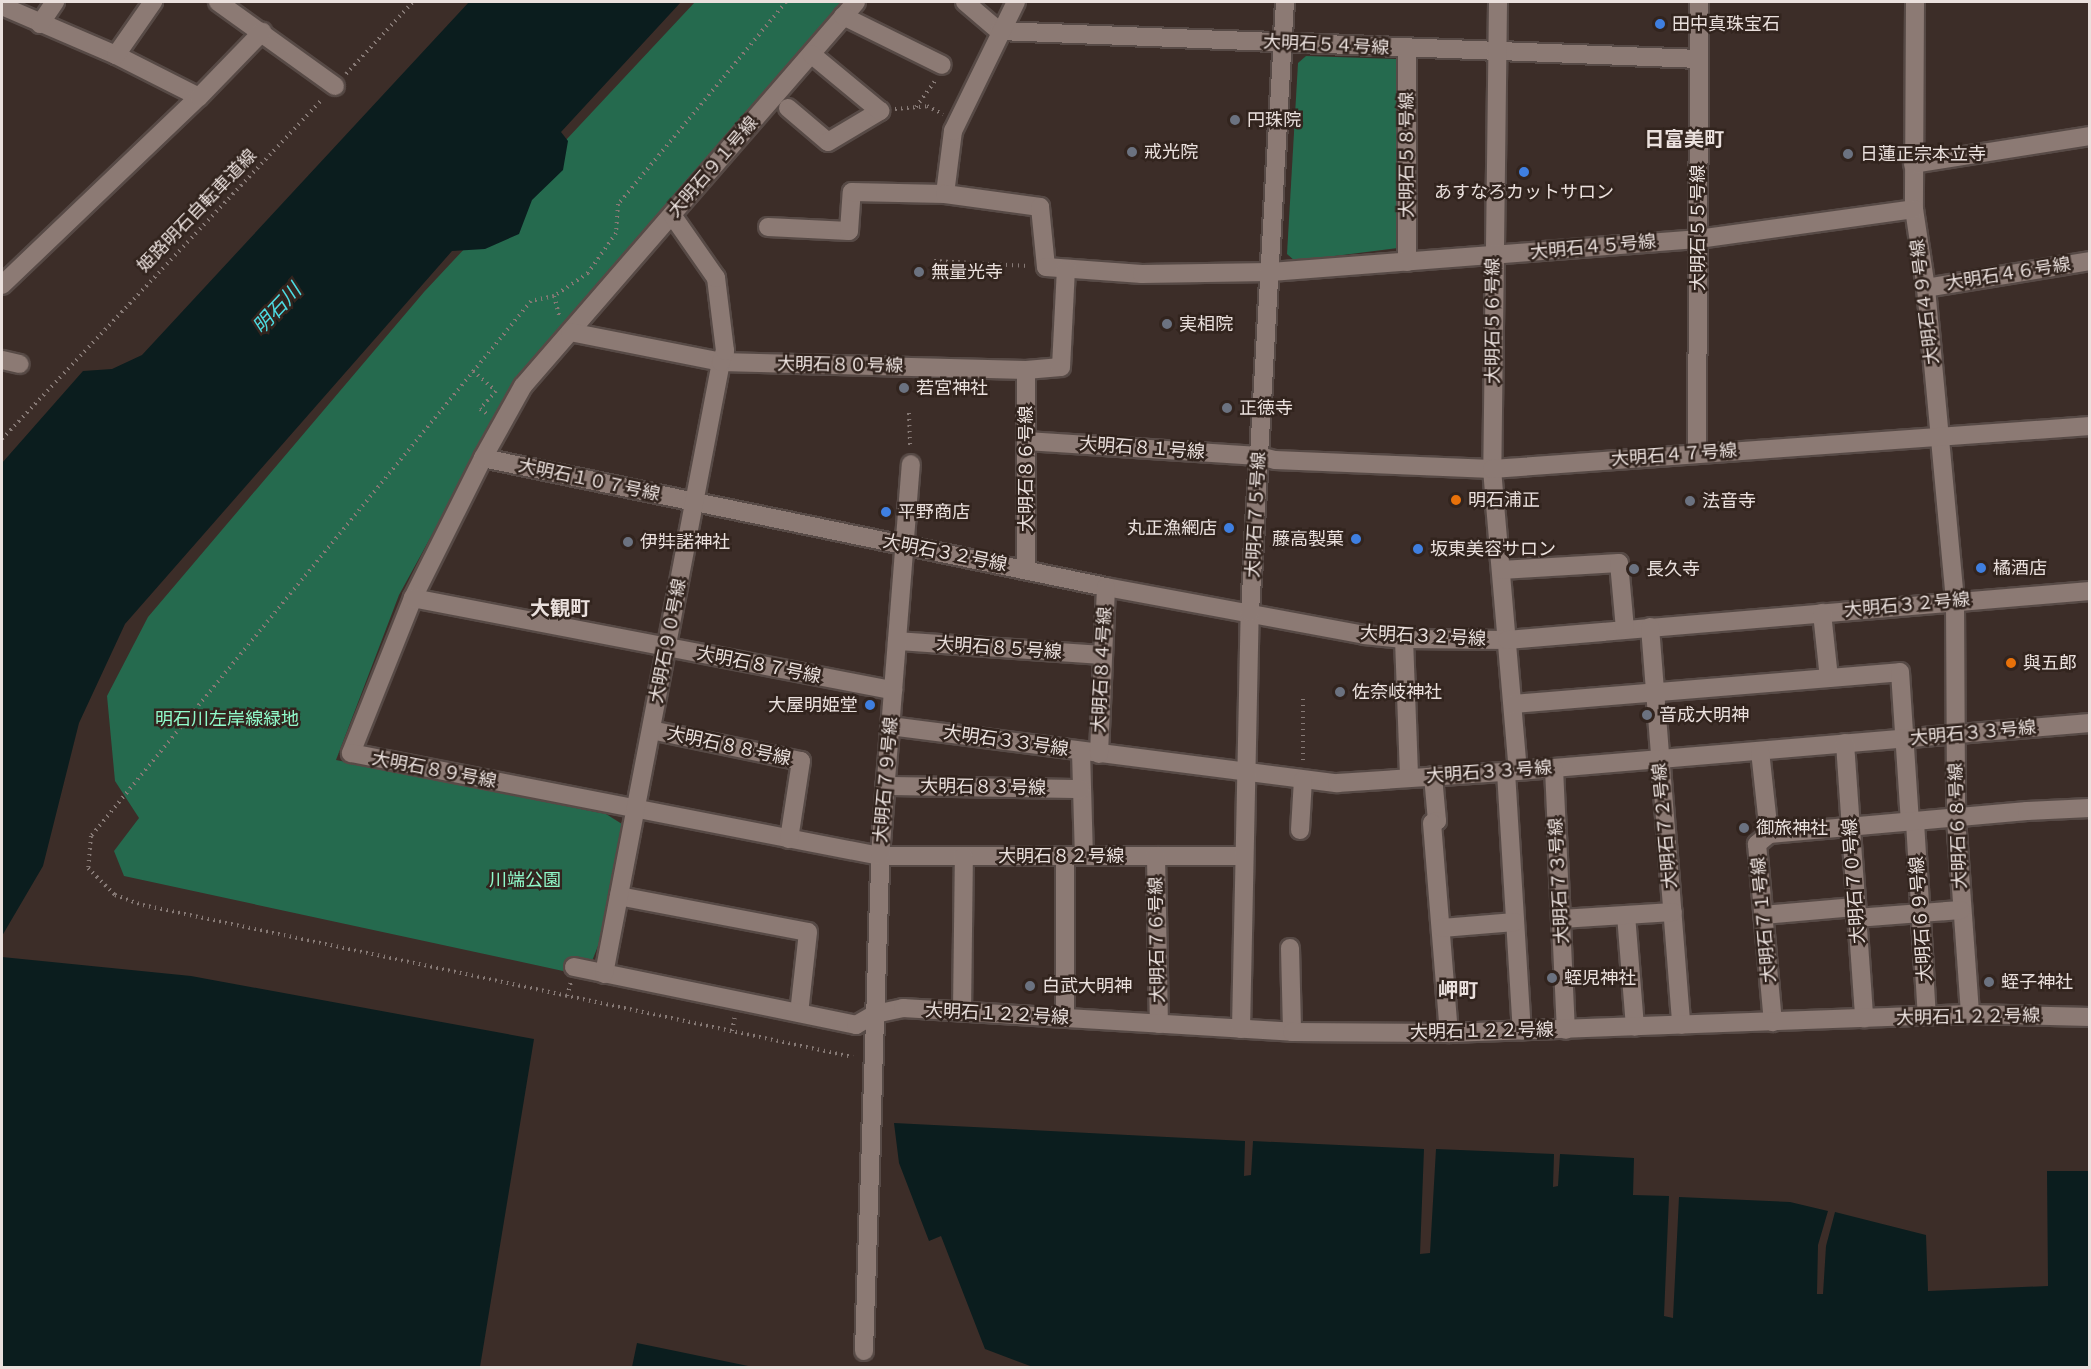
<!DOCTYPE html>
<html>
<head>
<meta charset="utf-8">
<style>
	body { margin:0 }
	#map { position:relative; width:2091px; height:1369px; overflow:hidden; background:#3c2d28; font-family:"Roboto Condensed","Noto Sans JP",sans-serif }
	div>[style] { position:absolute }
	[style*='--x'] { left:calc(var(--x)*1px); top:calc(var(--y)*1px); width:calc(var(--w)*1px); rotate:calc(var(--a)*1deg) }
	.green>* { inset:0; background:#256a4e }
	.water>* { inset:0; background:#0b1d1e }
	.path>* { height:4px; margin-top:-2px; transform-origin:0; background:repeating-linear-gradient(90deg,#867975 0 1.5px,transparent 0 6px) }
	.roads { filter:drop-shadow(2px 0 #574a46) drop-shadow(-2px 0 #574a46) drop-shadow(0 2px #574a46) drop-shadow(0 -2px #574a46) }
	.minor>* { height:18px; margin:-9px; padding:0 9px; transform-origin:9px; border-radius:9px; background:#8c7a74 }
	.dots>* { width:16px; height:16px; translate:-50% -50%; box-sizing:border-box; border:3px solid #32241e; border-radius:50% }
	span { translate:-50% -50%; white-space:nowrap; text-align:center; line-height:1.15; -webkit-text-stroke:5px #32241e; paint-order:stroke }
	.poi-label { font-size:18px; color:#eae0dd }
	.left { translate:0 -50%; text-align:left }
	.right { translate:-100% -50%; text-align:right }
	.street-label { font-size:18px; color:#eae0dd }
	.park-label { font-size:18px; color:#90faca }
	.neighbourhood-label { font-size:20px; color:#eae0dd; font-weight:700 }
	.water-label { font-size:20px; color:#4ddbe2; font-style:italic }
	.frame { position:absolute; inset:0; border:3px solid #eae0dd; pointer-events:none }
</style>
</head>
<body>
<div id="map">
	<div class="green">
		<div style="clip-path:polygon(695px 2px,847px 2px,475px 456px,399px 595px,336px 760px,606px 814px,622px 824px,602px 936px,586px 976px,124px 876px,114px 851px,139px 818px,115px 781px,107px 696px,148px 617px,424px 292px)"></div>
		<div style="clip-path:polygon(1306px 56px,1396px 59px,1400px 65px,1398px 248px,1295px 261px,1287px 254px,1298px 63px)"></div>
	</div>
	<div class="water">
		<div style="clip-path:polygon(469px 2px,681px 2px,561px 132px,568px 141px,563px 170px,532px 200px,519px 234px,485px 249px,452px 251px,125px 624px,79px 723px,43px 866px,2px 936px,2px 463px,83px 371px,112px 369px,142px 355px)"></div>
		<div style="clip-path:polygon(2px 957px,191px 976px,534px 1039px,480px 1367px,2px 1367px)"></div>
		<div style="clip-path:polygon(894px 1123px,1245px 1141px,1244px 1176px,1251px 1175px,1253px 1141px,1424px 1149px,1420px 1254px,1430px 1253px,1436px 1149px,1554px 1154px,1553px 1187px,1558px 1186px,1560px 1154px,1634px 1158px,1633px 1195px,1669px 1196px,1664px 1316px,1673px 1318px,1679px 1197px,1790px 1202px,1828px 1211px,1818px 1245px,1817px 1294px,1823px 1294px,1826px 1246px,1835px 1212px,1926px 1235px,1928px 1291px,2048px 1286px,2047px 1171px,2089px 1171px,2089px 1367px,1033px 1367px,985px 1349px,941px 1236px,929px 1241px,899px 1163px)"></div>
		<div style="clip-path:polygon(637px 1343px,753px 1367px,632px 1367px)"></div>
	</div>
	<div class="path">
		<div style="--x:786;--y:2;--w:263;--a:129.7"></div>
		<div style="--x:618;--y:204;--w:29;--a:94"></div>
		<div style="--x:616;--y:233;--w:49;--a:125"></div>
		<div style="--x:588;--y:273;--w:41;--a:145.9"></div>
		<div style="--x:554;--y:296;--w:24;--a:168"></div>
		<div style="--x:531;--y:301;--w:693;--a:129.43"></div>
		<div style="--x:91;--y:836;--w:32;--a:95"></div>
		<div style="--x:88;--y:868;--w:38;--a:45"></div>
		<div style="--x:115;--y:895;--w:30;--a:20"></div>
		<div style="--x:143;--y:905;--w:726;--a:12.08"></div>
		<div style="--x:346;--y:74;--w:98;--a:-47.1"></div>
		<div style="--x:916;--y:107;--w:32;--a:-54"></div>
		<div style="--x:895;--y:109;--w:32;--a:-5"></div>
		<div style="--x:927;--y:106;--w:18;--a:27"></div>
		<div style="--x:934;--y:261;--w:94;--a:3"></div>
		<div style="--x:554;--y:296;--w:23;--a:75"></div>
		<div style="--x:473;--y:371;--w:30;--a:41"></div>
		<div style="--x:496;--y:391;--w:24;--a:132"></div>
		<div style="--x:480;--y:409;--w:11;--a:34"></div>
		<div style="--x:909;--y:413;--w:35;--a:88"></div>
		<div style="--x:2;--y:439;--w:467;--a:-46.7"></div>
		<div style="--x:1303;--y:699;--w:62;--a:90"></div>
		<div style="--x:567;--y:996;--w:15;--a:-74"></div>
		<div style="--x:732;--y:1031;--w:15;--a:-79"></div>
	</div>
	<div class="roads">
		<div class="minor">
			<div style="--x:218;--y:2;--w:144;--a:35.7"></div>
			<div style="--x:856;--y:2;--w:508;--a:130.93"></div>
			<div style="--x:523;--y:386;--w:82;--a:119.1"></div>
			<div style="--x:483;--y:458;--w:157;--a:116.6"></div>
			<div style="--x:413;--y:598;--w:167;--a:111.8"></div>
			<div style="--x:351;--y:753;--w:539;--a:11.02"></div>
			<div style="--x:880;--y:856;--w:363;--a:0"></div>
			<div style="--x:965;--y:2;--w:45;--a:40.5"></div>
			<div style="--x:999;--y:31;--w:700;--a:2.29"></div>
			<div style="--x:1498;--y:2;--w:467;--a:90.7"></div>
			<div style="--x:1492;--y:469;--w:303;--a:85.1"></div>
			<div style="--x:1915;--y:2;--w:207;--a:90.3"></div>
			<div style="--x:1914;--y:209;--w:80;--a:81.4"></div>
			<div style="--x:1926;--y:288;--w:314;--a:84.7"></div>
			<div style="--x:1955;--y:601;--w:217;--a:89.7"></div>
			<div style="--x:1956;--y:818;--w:196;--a:85.9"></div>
			<div style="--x:2;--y:6;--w:124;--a:23.3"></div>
			<div style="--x:116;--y:55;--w:93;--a:26.8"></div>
			<div style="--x:843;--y:16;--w:110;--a:26.3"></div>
			<div style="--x:40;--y:24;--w:27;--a:-56"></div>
			<div style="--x:1407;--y:49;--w:213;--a:90"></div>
			<div style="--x:116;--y:55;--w:65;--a:-55.1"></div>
			<div style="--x:788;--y:108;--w:52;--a:40.4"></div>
			<div style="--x:828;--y:142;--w:61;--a:-30.8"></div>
			<div style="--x:880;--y:111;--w:89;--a:-140.4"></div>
			<div style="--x:1913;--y:164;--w:179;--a:-9"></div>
			<div style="--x:945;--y:194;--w:64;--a:-82.8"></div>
			<div style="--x:953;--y:131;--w:144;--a:-64"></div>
			<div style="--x:768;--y:227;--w:81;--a:2.8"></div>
			<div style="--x:849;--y:231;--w:39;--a:-86"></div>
			<div style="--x:852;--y:192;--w:93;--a:1.2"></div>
			<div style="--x:945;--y:194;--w:96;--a:7.8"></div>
			<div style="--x:1040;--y:207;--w:60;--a:84.3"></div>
			<div style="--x:1046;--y:267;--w:96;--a:4.2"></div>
			<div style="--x:1142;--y:274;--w:128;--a:-0.9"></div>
			<div style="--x:1270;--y:272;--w:429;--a:-4.4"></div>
			<div style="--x:1698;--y:239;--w:218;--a:-7.9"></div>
			<div style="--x:2;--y:285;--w:272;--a:-43.7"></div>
			<div style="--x:199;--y:97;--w:91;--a:-45.9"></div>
			<div style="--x:1926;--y:288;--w:166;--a:-9.3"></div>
			<div style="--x:570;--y:332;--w:154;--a:11.2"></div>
			<div style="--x:721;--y:362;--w:305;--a:1.5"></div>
			<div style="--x:1026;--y:370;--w:35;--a:-5"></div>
			<div style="--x:1061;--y:367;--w:98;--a:-87.1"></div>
			<div style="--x:2;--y:360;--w:18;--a:13"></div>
			<div style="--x:1026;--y:370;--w:198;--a:90"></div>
			<div style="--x:1026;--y:441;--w:233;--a:3.7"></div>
			<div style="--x:1259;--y:456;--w:16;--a:14"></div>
			<div style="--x:1275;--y:460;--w:217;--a:2.4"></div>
			<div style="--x:1492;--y:469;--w:600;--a:-4.11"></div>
			<div style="--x:1697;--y:454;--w:452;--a:-89.7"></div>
			<div style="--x:483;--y:458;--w:636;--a:11.7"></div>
			<div style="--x:1106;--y:587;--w:262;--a:10.5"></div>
			<div style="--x:1364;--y:635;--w:40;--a:5.7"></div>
			<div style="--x:1404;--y:639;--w:103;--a:0.6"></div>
			<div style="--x:1507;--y:640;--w:585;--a:-4.8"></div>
			<div style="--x:1501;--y:570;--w:118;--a:-3.4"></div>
			<div style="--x:1619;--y:563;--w:66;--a:84.8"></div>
			<div style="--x:413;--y:598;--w:489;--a:10.9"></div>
			<div style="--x:1822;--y:613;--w:65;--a:83.9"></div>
			<div style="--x:1650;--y:627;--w:399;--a:85.5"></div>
			<div style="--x:1404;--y:639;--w:139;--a:87.9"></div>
			<div style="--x:897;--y:641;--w:204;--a:3.9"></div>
			<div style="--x:1513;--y:704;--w:388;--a:-4.7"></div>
			<div style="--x:1900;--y:672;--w:150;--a:86.2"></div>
			<div style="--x:890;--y:726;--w:451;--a:7.3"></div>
			<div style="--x:1337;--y:783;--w:181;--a:-3.8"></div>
			<div style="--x:1518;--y:771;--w:574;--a:-4.8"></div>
			<div style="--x:651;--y:730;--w:153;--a:11.7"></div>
			<div style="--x:801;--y:761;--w:79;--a:98.7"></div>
			<div style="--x:1845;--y:743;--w:276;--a:86"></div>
			<div style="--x:1081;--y:751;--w:105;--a:88.4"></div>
			<div style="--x:1760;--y:751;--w:83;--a:83.8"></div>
			<div style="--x:1769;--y:834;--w:16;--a:140"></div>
			<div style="--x:1757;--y:844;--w:179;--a:84.9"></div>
			<div style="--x:1099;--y:754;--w:167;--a:-87.6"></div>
			<div style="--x:1554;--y:768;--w:262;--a:87.4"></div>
			<div style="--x:1506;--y:772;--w:259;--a:86.5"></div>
			<div style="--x:1433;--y:776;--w:45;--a:84.9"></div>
			<div style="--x:1437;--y:821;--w:5;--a:158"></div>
			<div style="--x:1432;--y:823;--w:211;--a:85.4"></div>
			<div style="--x:885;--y:786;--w:196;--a:0.9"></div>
			<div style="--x:1915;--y:822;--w:194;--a:86.5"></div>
			<div style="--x:1300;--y:830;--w:50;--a:-86.6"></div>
			<div style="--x:1769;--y:834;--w:259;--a:-5.1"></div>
			<div style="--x:2027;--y:811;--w:63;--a:-2.7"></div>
			<div style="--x:1065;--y:856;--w:162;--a:90"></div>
			<div style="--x:1156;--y:856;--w:168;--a:89"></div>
			<div style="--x:619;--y:896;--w:192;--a:10.8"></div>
			<div style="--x:808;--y:932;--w:81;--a:96.3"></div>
			<div style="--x:1626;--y:915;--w:112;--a:85.4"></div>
			<div style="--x:1763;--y:915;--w:92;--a:-5"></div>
			<div style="--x:1856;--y:918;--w:105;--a:-4.4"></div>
			<div style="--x:1561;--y:919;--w:112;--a:-3.6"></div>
			<div style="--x:1442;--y:928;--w:73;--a:-4.7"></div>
			<div style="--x:1290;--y:948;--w:84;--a:88.6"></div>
			<div style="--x:574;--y:967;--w:288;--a:11.6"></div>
			<div style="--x:856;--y:1025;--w:22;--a:-30"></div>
			<div style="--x:875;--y:1014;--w:29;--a:-12"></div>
			<div style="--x:903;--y:1008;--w:390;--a:3.5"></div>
			<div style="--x:1292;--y:1032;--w:157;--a:0.4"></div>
			<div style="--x:1449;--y:1033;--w:521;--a:-2.09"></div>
			<div style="--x:1970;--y:1014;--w:120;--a:1.4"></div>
			<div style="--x:604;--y:974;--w:623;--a:-79.18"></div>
			<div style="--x:721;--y:362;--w:12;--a:-70"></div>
			<div style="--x:725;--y:351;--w:74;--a:-97"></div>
			<div style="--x:716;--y:278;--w:77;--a:-124.9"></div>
			<div style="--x:962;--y:1012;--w:156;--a:-89.3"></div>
			<div style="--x:1241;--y:1029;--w:417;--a:-88.8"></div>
			<div style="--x:1250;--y:612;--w:611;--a:-86.72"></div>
			<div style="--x:864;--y:1351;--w:495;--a:-88.1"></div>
			<div style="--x:880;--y:856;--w:393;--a:-85.5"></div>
		</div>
	</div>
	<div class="dots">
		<div style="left:1660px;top:24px;background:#3f7fe0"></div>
		<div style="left:1235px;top:120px;background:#6b7280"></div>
		<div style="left:1132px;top:152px;background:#6b7280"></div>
		<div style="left:1848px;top:154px;background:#6b7280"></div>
		<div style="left:1524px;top:172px;background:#3f7fe0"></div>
		<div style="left:919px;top:272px;background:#6b7280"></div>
		<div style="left:1167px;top:324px;background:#6b7280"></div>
		<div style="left:904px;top:388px;background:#6b7280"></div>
		<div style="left:1227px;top:408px;background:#6b7280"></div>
		<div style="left:1456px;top:500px;background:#e8710a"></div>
		<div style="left:1690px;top:501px;background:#6b7280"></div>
		<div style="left:886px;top:512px;background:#3f7fe0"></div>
		<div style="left:1229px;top:528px;background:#3f7fe0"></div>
		<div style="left:1356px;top:539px;background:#3f7fe0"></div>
		<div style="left:628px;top:542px;background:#6b7280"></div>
		<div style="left:1418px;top:549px;background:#3f7fe0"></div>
		<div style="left:1981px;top:568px;background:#3f7fe0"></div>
		<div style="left:1634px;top:569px;background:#6b7280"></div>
		<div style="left:2011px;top:663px;background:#e8710a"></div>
		<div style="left:1340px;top:692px;background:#6b7280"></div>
		<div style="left:870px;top:705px;background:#3f7fe0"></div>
		<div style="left:1647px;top:715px;background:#6b7280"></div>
		<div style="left:1744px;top:828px;background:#6b7280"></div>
		<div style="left:1552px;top:978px;background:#6b7280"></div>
		<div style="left:1989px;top:982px;background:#6b7280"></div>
		<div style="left:1030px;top:986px;background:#6b7280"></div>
	</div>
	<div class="poi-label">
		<span class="left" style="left:1672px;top:24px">田中真珠宝石</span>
		<span class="left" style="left:1247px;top:120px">円珠院</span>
		<span class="left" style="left:1144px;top:152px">戒光院</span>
		<span class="left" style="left:1860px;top:154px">日蓮正宗本立寺</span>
		<span style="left:1524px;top:192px">あすなろカットサロン</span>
		<span class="left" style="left:931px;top:272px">無量光寺</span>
		<span class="left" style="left:1179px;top:324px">実相院</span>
		<span class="left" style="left:916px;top:388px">若宮神社</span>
		<span class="left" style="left:1239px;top:408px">正徳寺</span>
		<span class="left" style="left:1468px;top:500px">明石浦正</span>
		<span class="left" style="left:1702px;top:501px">法音寺</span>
		<span class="left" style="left:898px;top:512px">平野商店</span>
		<span class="right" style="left:1217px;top:528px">丸正漁網店</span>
		<span class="right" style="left:1344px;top:539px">藤高製菓</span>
		<span class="left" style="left:640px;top:542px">伊弉諾神社</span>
		<span class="left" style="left:1430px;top:549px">坂東美容サロン</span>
		<span class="left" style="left:1993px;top:568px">橘酒店</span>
		<span class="left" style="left:1646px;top:569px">長久寺</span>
		<span class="left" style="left:2023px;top:663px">與五郎</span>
		<span class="left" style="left:1352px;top:692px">佐奈岐神社</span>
		<span class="right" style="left:858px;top:705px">大屋明姫堂</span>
		<span class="left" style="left:1659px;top:715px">音成大明神</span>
		<span class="left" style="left:1756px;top:828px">御旅神社</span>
		<span class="left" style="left:1564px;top:978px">蛭児神社</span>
		<span class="left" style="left:2001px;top:982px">蛭子神社</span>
		<span class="left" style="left:1042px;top:986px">白武大明神</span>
	</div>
	<div class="street-label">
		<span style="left:1326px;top:45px;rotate:3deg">大明石５４号線</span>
		<span style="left:1407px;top:155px;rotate:-90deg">大明石５８号線</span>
		<span style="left:713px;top:167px;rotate:-49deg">大明石９１号線</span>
		<span style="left:197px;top:211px;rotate:-46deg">姫路明石自転車道線</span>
		<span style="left:1698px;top:228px;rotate:-90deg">大明石５５号線</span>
		<span style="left:1593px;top:247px;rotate:-5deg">大明石４５号線</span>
		<span style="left:2008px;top:274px;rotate:-9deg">大明石４６号線</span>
		<span style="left:1925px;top:302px;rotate:-97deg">大明石４９号線</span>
		<span style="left:1493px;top:321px;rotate:-90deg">大明石５６号線</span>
		<span style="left:840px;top:365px;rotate:1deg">大明石８０号線</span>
		<span style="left:1142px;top:448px;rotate:4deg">大明石８１号線</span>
		<span style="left:1674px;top:455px;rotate:-4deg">大明石４７号線</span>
		<span style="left:1026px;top:469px;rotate:-90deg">大明石８６号線</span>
		<span style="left:589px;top:480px;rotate:12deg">大明石１０７号線</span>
		<span style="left:1256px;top:515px;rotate:-87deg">大明石７５号線</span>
		<span style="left:945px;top:553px;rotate:11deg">大明石３２号線</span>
		<span style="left:1907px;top:605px;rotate:-5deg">大明石３２号線</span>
		<span style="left:1423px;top:636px;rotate:3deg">大明石３２号線</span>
		<span style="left:668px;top:641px;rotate:-79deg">大明石９０号線</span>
		<span style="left:999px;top:648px;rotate:4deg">大明石８５号線</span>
		<span style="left:759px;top:665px;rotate:11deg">大明石８７号線</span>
		<span style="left:1102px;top:670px;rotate:-87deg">大明石８４号線</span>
		<span style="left:1973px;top:733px;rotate:-5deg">大明石３３号線</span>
		<span style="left:1006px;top:741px;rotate:8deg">大明石３３号線</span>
		<span style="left:729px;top:746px;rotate:12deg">大明石８８号線</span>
		<span style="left:434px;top:770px;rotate:11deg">大明石８９号線</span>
		<span style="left:1489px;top:772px;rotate:-4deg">大明石３３号線</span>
		<span style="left:886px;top:780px;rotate:-85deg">大明石７９号線</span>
		<span style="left:983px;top:787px;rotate:1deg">大明石８３号線</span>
		<span style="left:1665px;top:826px;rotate:-95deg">大明石７２号線</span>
		<span style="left:1958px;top:826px;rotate:-92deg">大明石６８号線</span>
		<span style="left:1061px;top:856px">大明石８２号線</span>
		<span style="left:1559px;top:881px;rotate:-93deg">大明石７３号線</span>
		<span style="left:1854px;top:881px;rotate:-94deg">大明石７０号線</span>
		<span style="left:1921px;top:919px;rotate:-94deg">大明石６９号線</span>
		<span style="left:1764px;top:920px;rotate:-95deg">大明石７１号線</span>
		<span style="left:1157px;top:940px;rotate:-91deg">大明石７６号線</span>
		<span style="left:997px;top:1014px;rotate:3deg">大明石１２２号線</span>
		<span style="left:1968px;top:1017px;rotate:-1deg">大明石１２２号線</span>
		<span style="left:1482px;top:1031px;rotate:-1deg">大明石１２２号線</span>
	</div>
	<div class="park-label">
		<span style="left:227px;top:719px">明石川左岸線緑地</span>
		<span style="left:525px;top:880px">川端公園</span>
	</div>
	<div class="neighbourhood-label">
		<span style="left:1684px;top:139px">日富美町</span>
		<span style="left:560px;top:608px">大観町</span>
		<span style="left:1458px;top:990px">岬町</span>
	</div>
	<div class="water-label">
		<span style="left:277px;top:309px;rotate:-47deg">明石川</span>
	</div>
	<div class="frame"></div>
</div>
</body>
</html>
